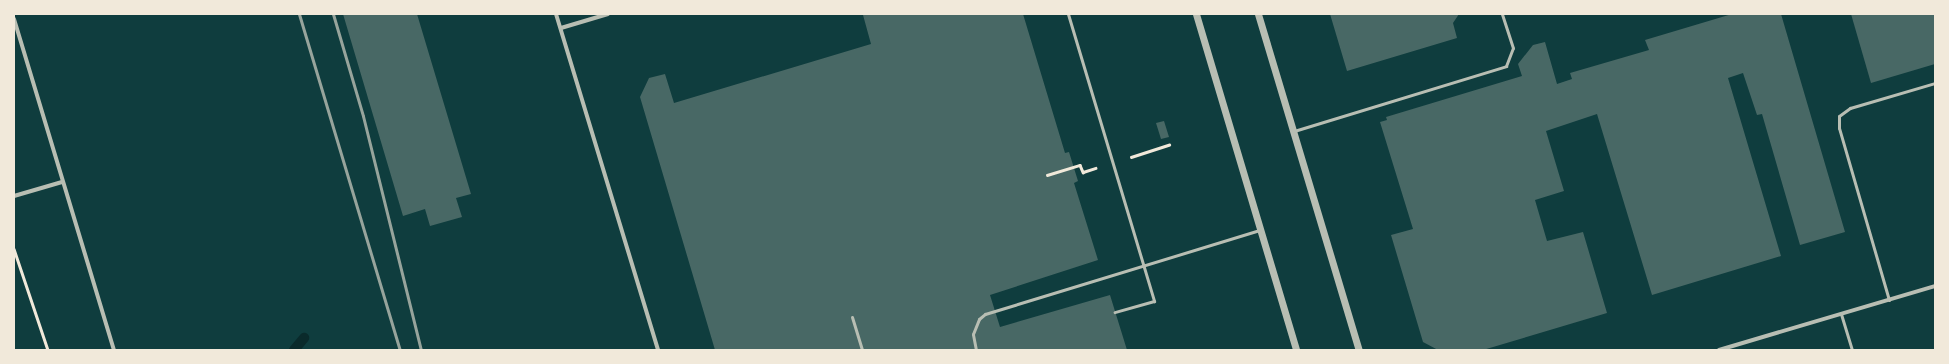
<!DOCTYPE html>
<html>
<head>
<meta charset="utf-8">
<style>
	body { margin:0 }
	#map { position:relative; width:1949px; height:364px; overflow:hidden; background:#0f3d3e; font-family:Quicksand,sans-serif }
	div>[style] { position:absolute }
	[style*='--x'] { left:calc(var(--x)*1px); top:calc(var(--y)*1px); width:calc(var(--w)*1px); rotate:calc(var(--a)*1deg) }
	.stream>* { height:10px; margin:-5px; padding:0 5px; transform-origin:5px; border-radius:5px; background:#0a2a2b }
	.building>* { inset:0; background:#486865 }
	.path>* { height:2.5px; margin:-1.25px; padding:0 1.25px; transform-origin:1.25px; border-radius:1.25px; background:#f1e9da }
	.service>* { height:3px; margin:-1.5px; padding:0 1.5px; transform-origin:1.5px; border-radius:1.5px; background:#b8beb3 }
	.minor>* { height:4px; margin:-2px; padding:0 2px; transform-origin:2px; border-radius:2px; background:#b8beb3 }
	.tertiary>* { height:7px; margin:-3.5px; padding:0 3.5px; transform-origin:3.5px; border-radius:3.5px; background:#b8beb3 }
	.rail>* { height:3px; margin:-1.5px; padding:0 1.5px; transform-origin:1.5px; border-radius:1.5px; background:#97a49c }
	span { translate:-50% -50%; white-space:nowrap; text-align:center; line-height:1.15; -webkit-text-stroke:4px #f1e9da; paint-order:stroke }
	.frame { position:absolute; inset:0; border:15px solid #f1e9da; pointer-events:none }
</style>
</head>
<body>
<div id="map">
	<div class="stream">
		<div style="--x:294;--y:350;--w:16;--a:-50"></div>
	</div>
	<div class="building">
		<div style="clip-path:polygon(343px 14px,417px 14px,471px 194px,456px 198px,462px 217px,430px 226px,425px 209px,403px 216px)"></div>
		<div style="clip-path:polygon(867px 14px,1023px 14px,1065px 153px,1069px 152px,1078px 181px,1074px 183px,1098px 260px,990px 295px,1000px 327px,1110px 295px,1127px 350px,715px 350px,640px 97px,649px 78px,665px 74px,674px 103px,871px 44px,863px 15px)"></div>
		<div style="clip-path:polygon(1330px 14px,1459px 14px,1453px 23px,1457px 38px,1347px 71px)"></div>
		<div style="clip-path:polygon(1732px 14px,1781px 14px,1845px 232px,1800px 245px,1762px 114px,1757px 115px,1743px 73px,1728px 78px,1781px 256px,1652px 295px,1597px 114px,1546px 131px,1564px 191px,1535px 200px,1547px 241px,1583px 232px,1607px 313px,1483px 350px,1438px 350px,1423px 342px,1391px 235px,1413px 229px,1380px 122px,1387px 120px,1386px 117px,1522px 76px,1518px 64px,1533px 45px,1545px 42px,1557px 84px,1572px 79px,1570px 73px,1649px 50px,1645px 40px)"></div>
		<div style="clip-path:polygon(1851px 14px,1935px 14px,1935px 64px,1871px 83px)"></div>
		<div style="clip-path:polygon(1164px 121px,1169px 137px,1161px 139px,1156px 123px)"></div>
	</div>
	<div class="path">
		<div style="--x:1131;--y:157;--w:40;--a:-18"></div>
		<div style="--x:1047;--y:175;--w:34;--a:-17"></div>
		<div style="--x:1080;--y:165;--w:8;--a:67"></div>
		<div style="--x:1083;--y:172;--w:13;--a:-18"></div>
		<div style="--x:14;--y:249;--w:107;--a:71.4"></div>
	</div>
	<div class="service">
		<div style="--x:1068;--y:14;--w:300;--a:73.3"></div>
		<div style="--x:1154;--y:301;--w:41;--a:164.2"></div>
		<div style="--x:1294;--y:131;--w:222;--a:-17"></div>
		<div style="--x:1506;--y:66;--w:19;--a:-69"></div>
		<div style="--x:1513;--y:48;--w:36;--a:-108"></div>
		<div style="--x:1889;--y:300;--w:179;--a:-106.2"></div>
		<div style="--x:1839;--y:128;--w:12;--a:-90"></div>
		<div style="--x:1839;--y:116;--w:14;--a:-36"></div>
		<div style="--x:1850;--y:108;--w:89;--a:-16.4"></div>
		<div style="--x:1841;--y:314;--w:38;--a:73"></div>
		<div style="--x:852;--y:317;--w:34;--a:73"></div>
		<div style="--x:976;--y:350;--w:16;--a:-101"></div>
		<div style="--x:973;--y:334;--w:16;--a:-68"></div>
		<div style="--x:979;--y:319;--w:8;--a:-40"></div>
		<div style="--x:985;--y:314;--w:288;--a:-17"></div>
	</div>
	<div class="minor">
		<div style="--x:556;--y:14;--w:351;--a:73.1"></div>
		<div style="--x:14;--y:19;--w:346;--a:73.2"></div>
		<div style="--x:561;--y:28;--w:49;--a:-16.6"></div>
		<div style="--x:14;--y:196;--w:50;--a:-16.3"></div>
		<div style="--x:1719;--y:350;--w:225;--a:-16.5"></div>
	</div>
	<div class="tertiary">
		<div style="--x:1196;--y:14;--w:351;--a:73.4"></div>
		<div style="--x:1258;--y:14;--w:351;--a:73.3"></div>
	</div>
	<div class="rail">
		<div style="--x:299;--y:14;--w:351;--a:73.3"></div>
		<div style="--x:333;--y:14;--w:106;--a:73.6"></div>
		<div style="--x:363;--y:116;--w:241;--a:76.1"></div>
	</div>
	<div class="frame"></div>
</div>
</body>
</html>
